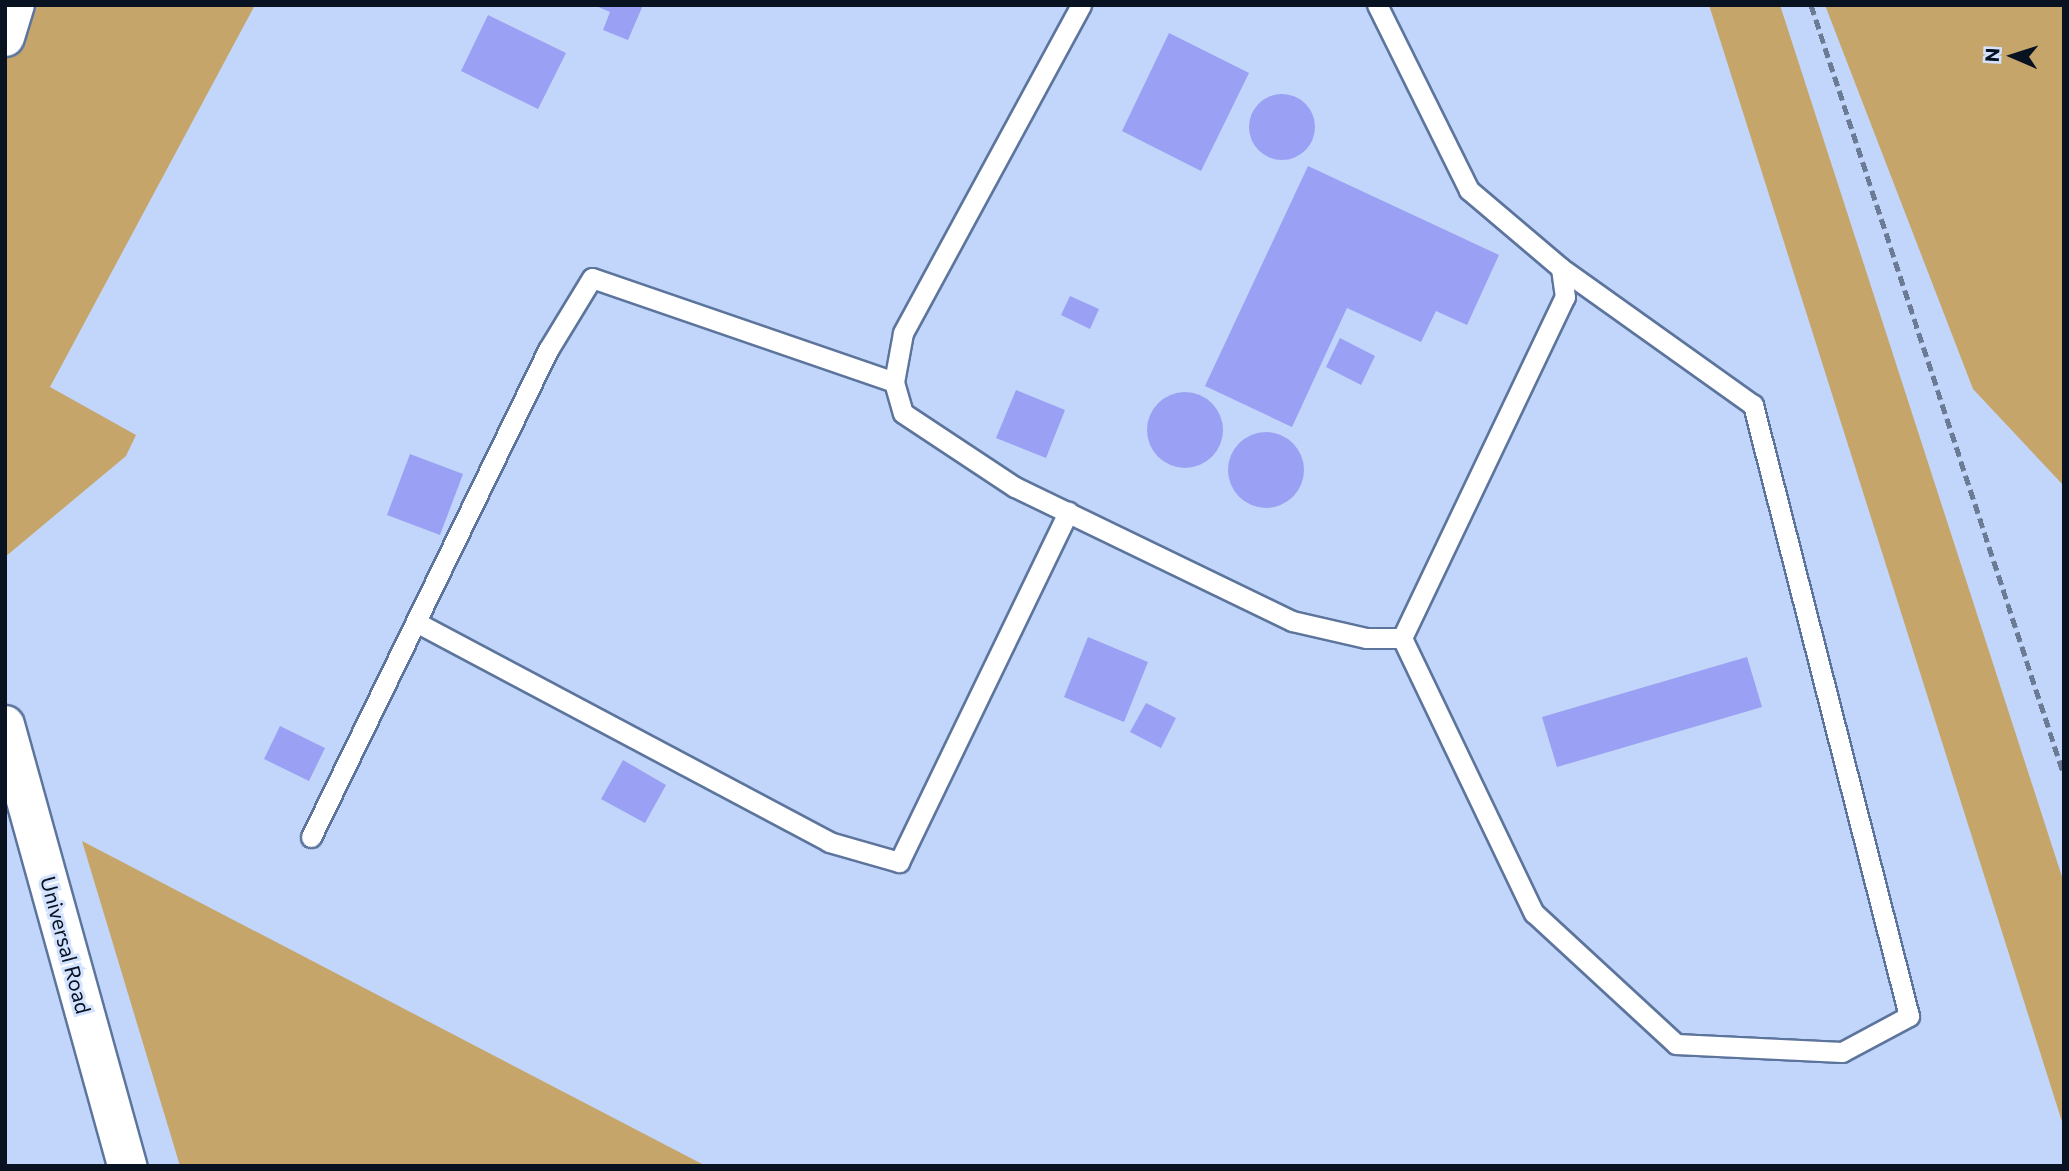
<!DOCTYPE html>
<html>
<head>
<meta charset="utf-8">
<style>
	body { margin:0 }
	#map { position:relative; width:2069px; height:1171px; overflow:hidden; background:#c1d6fa; font-family:Commissioner,sans-serif }
	div>[style] { position:absolute }
	[style*='--x'] { left:calc(var(--x)*1px); top:calc(var(--y)*1px); width:calc(var(--w)*1px); rotate:calc(var(--a)*1deg) }
	.green>* { inset:0; background:#c6a56b }
	.building>* { inset:0; background:#9aa0f3 }
	.round { border-radius:50% }
	.roads { filter:drop-shadow(2px 0 #5d759d) drop-shadow(-2px 0 #5d759d) drop-shadow(0 2px #5d759d) drop-shadow(0 -2px #5d759d) }
	.service>* { height:19px; margin:-9.5px; padding:0 9.5px; transform-origin:9.5px; border-radius:9.5px; background:#fff }
	.minor>* { height:38px; margin:-19px; padding:0 19px; transform-origin:19px; border-radius:19px; background:#fff }
	.rail>* { height:5px; margin-top:-2.5px; transform-origin:0; background:repeating-linear-gradient(90deg,#6c7b95 0 10px,transparent 0 15px) }
	span { translate:-50% -50%; white-space:nowrap; text-align:center; line-height:1.15; -webkit-text-stroke:6px #d3e3ff; paint-order:stroke }
	.street-label { font-size:21px; color:#091221 }
	.frame { position:absolute; inset:0; border:7px solid #091221; pointer-events:none }
	.north { position:absolute; left:1978px; top:21px; width:70px; height:70px; -webkit-text-stroke:5px #d3e3ff; paint-order:stroke; rotate:273deg; font-size:19px; font-weight:700; line-height:28px; text-align:center; color:#091221 }
	.north::after { content:''; display:block; margin:auto; width:24px; height:32px; background:#091221; clip-path:polygon(50% 0,100% 100%,50% 72%,0 100%) }
</style>
</head>
<body>
<div id="map">
	<div class="green">
		<div style="clip-path:polygon(5px 5px,255px 5px,50px 387px,136px 435px,126px 456px,5px 557px)"></div>
		<div style="clip-path:polygon(1709px 5px,1780px 5px,2064px 883px,2064px 1128px)"></div>
		<div style="clip-path:polygon(1825px 5px,2064px 5px,2064px 486px,1973px 389px)"></div>
		<div style="clip-path:polygon(82px 841px,706px 1166px,180px 1166px)"></div>
	</div>
	<div class="building">
		<div style="clip-path:polygon(594px 5px,643px 5px,628px 40px,603px 30px,610px 12px)"></div>
		<div style="clip-path:polygon(488px 15px,566px 53px,538px 109px,461px 71px)"></div>
		<div style="clip-path:polygon(1169px 33px,1249px 73px,1201px 171px,1122px 131px)"></div>
		<div class="round" style="left:1249px;top:94px;width:66px;height:66px"></div>
		<div style="clip-path:polygon(1308px 166px,1499px 255px,1467px 325px,1436px 311px,1421px 342px,1347px 308px,1292px 427px,1205px 386px)"></div>
		<div style="clip-path:polygon(1070px 296px,1099px 309px,1090px 329px,1061px 315px)"></div>
		<div style="clip-path:polygon(1340px 338px,1375px 356px,1361px 385px,1326px 367px)"></div>
		<div style="clip-path:polygon(1016px 390px,1065px 410px,1046px 458px,996px 438px)"></div>
		<div class="round" style="left:1147px;top:392px;width:76px;height:76px"></div>
		<div class="round" style="left:1228px;top:432px;width:76px;height:76px"></div>
		<div style="clip-path:polygon(410px 454px,463px 474px,440px 535px,387px 515px)"></div>
		<div style="clip-path:polygon(1088px 637px,1148px 662px,1124px 722px,1064px 697px)"></div>
		<div style="clip-path:polygon(1747px 657px,1762px 707px,1557px 767px,1542px 717px)"></div>
		<div style="clip-path:polygon(1146px 703px,1176px 718px,1161px 748px,1130px 732px)"></div>
		<div style="clip-path:polygon(280px 726px,325px 748px,309px 781px,264px 759px)"></div>
		<div style="clip-path:polygon(623px 760px,666px 785px,645px 823px,601px 799px)"></div>
	</div>
	<div class="roads">
		<div class="service">
			<div style="--x:1081;--y:5;--w:373;--a:118.5"></div>
			<div style="--x:903;--y:333;--w:50;--a:100.4"></div>
			<div style="--x:894;--y:382;--w:32;--a:74"></div>
			<div style="--x:903;--y:413;--w:134;--a:33.5"></div>
			<div style="--x:1015;--y:487;--w:308;--a:25.8"></div>
			<div style="--x:1292;--y:621;--w:76;--a:12.9"></div>
			<div style="--x:1366;--y:638;--w:36;--a:0"></div>
			<div style="--x:1402;--y:638;--w:378;--a:-64.5"></div>
			<div style="--x:1565;--y:297;--w:29;--a:-98"></div>
			<div style="--x:1561;--y:268;--w:121;--a:-139.7"></div>
			<div style="--x:1469;--y:190;--w:207;--a:-116.4"></div>
			<div style="--x:416;--y:622;--w:468;--a:28"></div>
			<div style="--x:829;--y:842;--w:73;--a:15.9"></div>
			<div style="--x:899;--y:862;--w:389;--a:-64.2"></div>
			<div style="--x:1402;--y:638;--w:305;--a:64.4"></div>
			<div style="--x:1534;--y:913;--w:193;--a:42.7"></div>
			<div style="--x:1676;--y:1044;--w:166;--a:2.8"></div>
			<div style="--x:1842;--y:1052;--w:76;--a:-28.2"></div>
			<div style="--x:1909;--y:1016;--w:631;--a:-104.32"></div>
			<div style="--x:1753;--y:405;--w:236;--a:-144.5"></div>
			<div style="--x:311;--y:837;--w:542;--a:-64.05"></div>
			<div style="--x:548;--y:350;--w:84;--a:-58.6"></div>
			<div style="--x:592;--y:278;--w:319;--a:19"></div>
		</div>
		<div class="minor">
			<div style="--x:5;--y:37;--w:34;--a:-73"></div>
			<div style="--x:5;--y:725;--w:458;--a:74.5"></div>
		</div>
	</div>
	<div class="rail">
		<div style="--x:1811;--y:5;--w:810;--a:71.81"></div>
	</div>
	<div class="street-label">
		<span style="left:66px;top:945px;rotate:75deg">Universal Road</span>
	</div>
	<div class="frame"></div>
	<div class="north">N</div>
</div>
</body>
</html>
